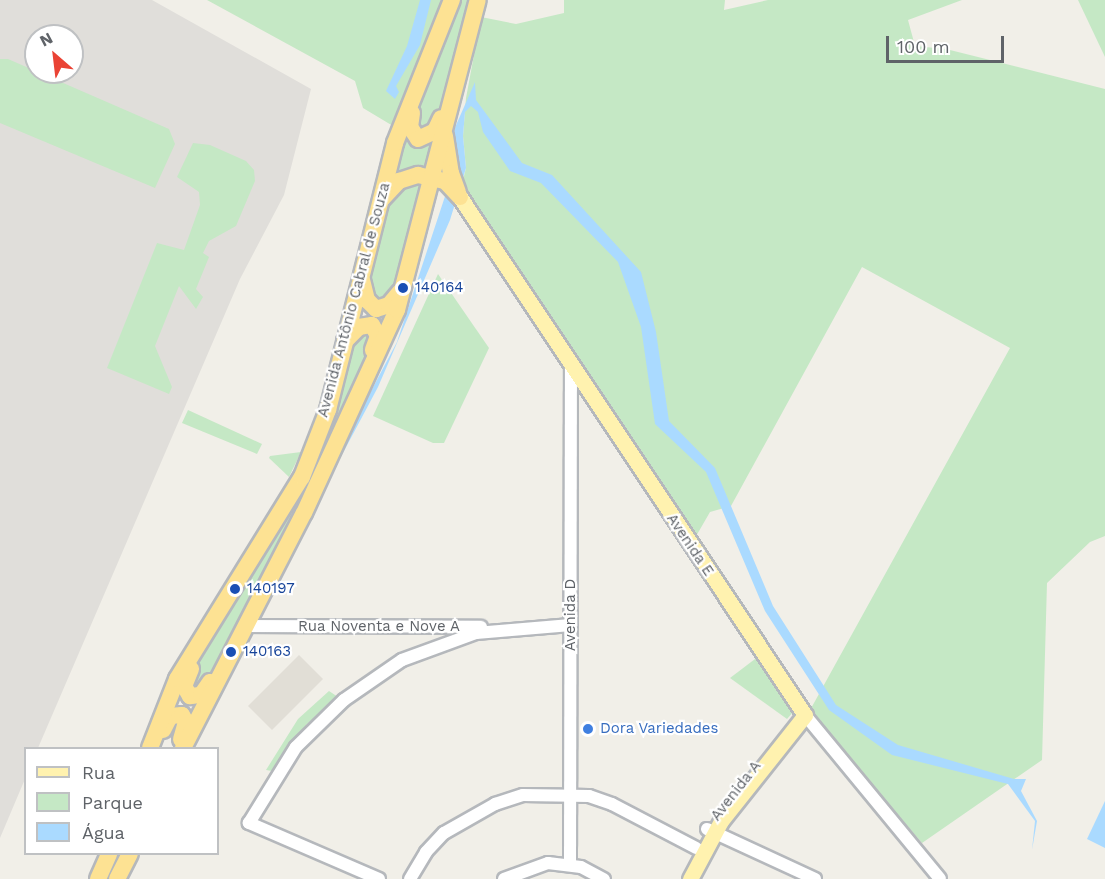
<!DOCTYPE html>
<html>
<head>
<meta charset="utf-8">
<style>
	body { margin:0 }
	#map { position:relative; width:1105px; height:879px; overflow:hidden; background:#f1efe8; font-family:"Work Sans",sans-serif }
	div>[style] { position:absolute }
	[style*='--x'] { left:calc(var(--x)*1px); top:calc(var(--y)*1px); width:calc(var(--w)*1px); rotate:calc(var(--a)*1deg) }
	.industrial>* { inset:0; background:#e0deda }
	.education>* { inset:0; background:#e1ded6 }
	.green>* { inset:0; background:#c5e8c5 }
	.water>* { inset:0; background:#aadaff }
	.roads { filter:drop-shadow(2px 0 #b5b8bc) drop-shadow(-2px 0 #b5b8bc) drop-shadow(0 2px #b5b8bc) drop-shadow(0 -2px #b5b8bc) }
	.minor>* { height:12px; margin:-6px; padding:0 6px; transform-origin:6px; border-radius:6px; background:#fff }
	.major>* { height:15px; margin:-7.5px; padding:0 7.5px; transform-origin:7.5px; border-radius:7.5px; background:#fff2af }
	.highway>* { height:16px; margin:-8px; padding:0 8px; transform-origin:8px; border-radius:8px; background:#fde293 }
	.dots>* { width:16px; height:16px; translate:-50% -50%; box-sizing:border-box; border:3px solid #fff; border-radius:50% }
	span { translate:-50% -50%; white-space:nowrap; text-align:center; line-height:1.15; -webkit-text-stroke:4.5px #fff; paint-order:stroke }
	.transit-label { font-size:15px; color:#164399 }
	.left { translate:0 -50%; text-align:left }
	.street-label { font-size:15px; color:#5f6368 }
	.shop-label { font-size:15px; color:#366cbe }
	.legend { position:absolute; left:24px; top:747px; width:195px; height:108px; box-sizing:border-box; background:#fff; border:2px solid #bfc1c3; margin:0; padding:8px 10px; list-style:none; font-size:18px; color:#5f6368 }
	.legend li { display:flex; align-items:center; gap:12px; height:30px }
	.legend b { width:30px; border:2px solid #bfc1c3 }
	.north { position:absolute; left:24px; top:24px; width:60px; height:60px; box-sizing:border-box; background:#fff; border:2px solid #bfc1c3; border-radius:50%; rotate:332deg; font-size:16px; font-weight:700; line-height:24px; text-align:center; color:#5f6368 }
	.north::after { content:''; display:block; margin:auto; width:21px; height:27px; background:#ea4335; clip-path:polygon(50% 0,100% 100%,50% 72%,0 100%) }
	.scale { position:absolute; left:886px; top:36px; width:118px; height:27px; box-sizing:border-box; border:3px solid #5f6368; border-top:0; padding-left:8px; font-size:18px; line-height:21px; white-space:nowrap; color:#5f6368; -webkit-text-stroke:4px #fff; paint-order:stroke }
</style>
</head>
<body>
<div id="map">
	<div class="industrial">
		<div style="clip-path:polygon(evenodd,0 0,152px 0,311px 89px,284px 195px,240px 279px,38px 748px,26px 748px,25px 779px,0 838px,0 0,36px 36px,72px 36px,72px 72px,36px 72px,36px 36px)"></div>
	</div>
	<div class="education">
		<div style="clip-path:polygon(299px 655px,323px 679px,272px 730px,248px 706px)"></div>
	</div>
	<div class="green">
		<div style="clip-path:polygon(207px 0,447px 0,393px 126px,363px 108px,355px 81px)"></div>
		<div style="clip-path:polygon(455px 0,474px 0,438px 118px,418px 137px,416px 107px)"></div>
		<div style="clip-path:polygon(564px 0,725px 0,724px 10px,768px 0,962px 0,908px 20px,915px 46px,946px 49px,1105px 89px,1105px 536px,1090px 542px,1047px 583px,1042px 760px,922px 843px,809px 712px,1010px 348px,862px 267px,731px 506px,710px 512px,695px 538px,462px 184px,466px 168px,463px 136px,466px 98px,481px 17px,516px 24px,564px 13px)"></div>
		<div style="clip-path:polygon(1078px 0,1105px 0,1105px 57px)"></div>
		<div style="clip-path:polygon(0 59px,8px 59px,169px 129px,175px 144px,155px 188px,0 123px)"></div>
		<div style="clip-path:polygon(405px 126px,408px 140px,415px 144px,441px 126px,428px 170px,389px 182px)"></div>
		<div style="clip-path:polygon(193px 143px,210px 145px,246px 161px,254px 170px,255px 181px,236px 226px,209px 241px,203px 253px,209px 257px,196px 289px,203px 297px,196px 309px,179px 286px,155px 346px,172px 387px,169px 394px,107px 368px,157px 243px,184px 250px,200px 205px,199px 192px,177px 177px)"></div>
		<div style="clip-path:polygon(427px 178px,408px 255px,389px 301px,371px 304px,368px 263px,391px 192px)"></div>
		<div style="clip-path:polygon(438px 274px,489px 348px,444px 443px,433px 443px,373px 416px)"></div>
		<div style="clip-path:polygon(370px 323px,379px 336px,305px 510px,200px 695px,185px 681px,309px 463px,350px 337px)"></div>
		<div style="clip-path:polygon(188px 410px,262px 444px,257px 454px,182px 423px)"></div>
		<div style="clip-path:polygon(301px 452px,289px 477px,269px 458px,270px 456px)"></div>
		<div style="clip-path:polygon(759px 656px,794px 711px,787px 719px,730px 678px)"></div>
		<div style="clip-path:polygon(329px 691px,338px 697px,307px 724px,272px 771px,266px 770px,298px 719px)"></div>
	</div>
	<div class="water">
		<div style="clip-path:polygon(420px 0,431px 0,420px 45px,396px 86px,399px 92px,395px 99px,386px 91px,407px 46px)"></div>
		<div style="clip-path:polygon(475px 82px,476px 100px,522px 163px,552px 175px,641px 272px,656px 332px,669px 421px,715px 468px,773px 606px,836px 705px,898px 745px,1014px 779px,1026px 779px,1021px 791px,1037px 821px,1032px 850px,1035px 821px,1008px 784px,892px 755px,829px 710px,765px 611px,706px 472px,655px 424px,641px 327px,618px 262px,541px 183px,510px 171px,483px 132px,478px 112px,471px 106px,465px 112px,463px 136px,466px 168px,450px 220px,378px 387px,270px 590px,257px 624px,265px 591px,397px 342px,454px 169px,453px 132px)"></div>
		<div style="clip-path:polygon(1105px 801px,1105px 848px,1087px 839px)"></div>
	</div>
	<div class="roads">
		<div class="minor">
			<div style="--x:245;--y:626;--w:236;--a:0.2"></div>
			<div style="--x:805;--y:715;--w:212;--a:50.5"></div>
			<div style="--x:707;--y:829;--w:119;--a:24.8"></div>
			<div style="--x:570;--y:865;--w:500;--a:-89.89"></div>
			<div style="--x:379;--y:879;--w:142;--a:-156.7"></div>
			<div style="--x:249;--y:823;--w:89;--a:-58.3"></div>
			<div style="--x:296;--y:747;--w:67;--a:-44.4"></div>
			<div style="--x:344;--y:700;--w:70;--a:-34.6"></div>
			<div style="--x:402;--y:660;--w:79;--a:-20"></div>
			<div style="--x:476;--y:633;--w:95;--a:-4.8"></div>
			<div style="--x:410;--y:879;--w:31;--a:-59"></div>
			<div style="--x:426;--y:852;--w:26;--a:-47"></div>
			<div style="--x:444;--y:833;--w:59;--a:-29.6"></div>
			<div style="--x:495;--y:804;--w:29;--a:-18"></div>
			<div style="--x:523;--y:795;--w:66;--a:0.9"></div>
			<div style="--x:589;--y:796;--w:24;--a:19"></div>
			<div style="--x:612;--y:804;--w:95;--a:27.6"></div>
			<div style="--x:504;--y:879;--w:47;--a:-20"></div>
			<div style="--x:548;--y:863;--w:33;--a:7"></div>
			<div style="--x:581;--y:867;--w:26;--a:28"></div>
		</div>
		<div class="major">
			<div style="--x:460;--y:197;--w:622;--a:56.34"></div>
			<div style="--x:805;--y:715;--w:135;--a:128.4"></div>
			<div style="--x:721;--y:821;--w:66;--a:118.1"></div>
		</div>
		<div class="highway">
			<div style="--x:412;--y:113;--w:14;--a:98"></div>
			<div style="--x:410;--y:127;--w:14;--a:56"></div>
			<div style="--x:418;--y:139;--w:19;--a:-25"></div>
			<div style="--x:435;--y:131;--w:14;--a:-65"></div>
			<div style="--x:445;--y:136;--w:37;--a:81"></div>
			<div style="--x:451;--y:173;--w:20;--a:70"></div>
			<div style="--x:382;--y:199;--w:25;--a:-47"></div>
			<div style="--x:399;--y:181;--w:20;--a:-18"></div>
			<div style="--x:418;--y:175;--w:28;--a:13"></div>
			<div style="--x:445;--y:181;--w:22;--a:47"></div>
			<div style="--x:362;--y:280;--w:21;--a:76"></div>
			<div style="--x:367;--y:300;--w:13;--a:45"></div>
			<div style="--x:376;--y:309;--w:14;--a:-17"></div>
			<div style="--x:389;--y:305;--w:17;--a:-50"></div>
			<div style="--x:345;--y:341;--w:20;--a:-45"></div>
			<div style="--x:359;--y:327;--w:13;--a:-9"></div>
			<div style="--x:372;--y:325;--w:13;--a:61"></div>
			<div style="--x:378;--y:336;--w:15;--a:110"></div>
			<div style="--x:191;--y:669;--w:18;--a:112"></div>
			<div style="--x:184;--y:686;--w:12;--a:59"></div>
			<div style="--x:190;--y:696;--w:11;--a:-5"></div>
			<div style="--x:201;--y:695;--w:16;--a:-55"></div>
			<div style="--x:163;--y:730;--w:16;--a:-63"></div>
			<div style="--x:170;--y:716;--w:12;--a:-5"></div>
			<div style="--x:182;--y:715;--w:8;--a:60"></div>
			<div style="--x:186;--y:722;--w:18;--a:106"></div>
			<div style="--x:150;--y:748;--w:74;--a:-68.6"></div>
			<div style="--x:177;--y:679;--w:238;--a:-58.3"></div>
			<div style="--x:302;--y:477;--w:72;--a:-68.8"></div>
			<div style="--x:328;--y:410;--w:275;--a:-75.9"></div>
			<div style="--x:395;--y:143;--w:154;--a:-68.3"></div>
			<div style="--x:183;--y:748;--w:264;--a:-62.8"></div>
			<div style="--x:304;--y:513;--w:223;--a:-65.4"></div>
			<div style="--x:397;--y:310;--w:320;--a:-75.4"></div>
			<div style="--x:98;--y:879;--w:27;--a:-66"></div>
			<div style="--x:117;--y:879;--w:28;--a:-63"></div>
		</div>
	</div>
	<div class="dots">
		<div style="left:403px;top:288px;background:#1a4fb4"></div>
		<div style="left:235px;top:589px;background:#1a4fb4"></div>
		<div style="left:231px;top:652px;background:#1a4fb4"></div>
		<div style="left:588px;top:729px;background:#3f7fe0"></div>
	</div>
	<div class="transit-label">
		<span class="left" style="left:415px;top:288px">140164</span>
		<span class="left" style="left:247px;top:589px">140197</span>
		<span class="left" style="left:243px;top:652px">140163</span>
	</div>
	<div class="street-label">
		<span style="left:354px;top:300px;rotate:-75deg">Avenida Antônio Cabral de Souza</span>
		<span style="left:690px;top:545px;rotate:56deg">Avenida E</span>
		<span style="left:571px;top:615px;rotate:-90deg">Avenida D</span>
		<span style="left:379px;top:627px">Rua Noventa e Nove A</span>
		<span style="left:736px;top:791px;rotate:-52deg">Avenida A</span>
	</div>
	<div class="shop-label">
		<span class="left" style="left:600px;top:729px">Dora Variedades</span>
	</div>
	<ul class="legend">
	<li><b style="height:8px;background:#fff2af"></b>Rua</li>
	<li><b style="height:16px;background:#c5e8c5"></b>Parque</li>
	<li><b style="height:16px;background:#aadaff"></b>Água</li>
	</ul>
	<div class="north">N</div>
	<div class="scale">100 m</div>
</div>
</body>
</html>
